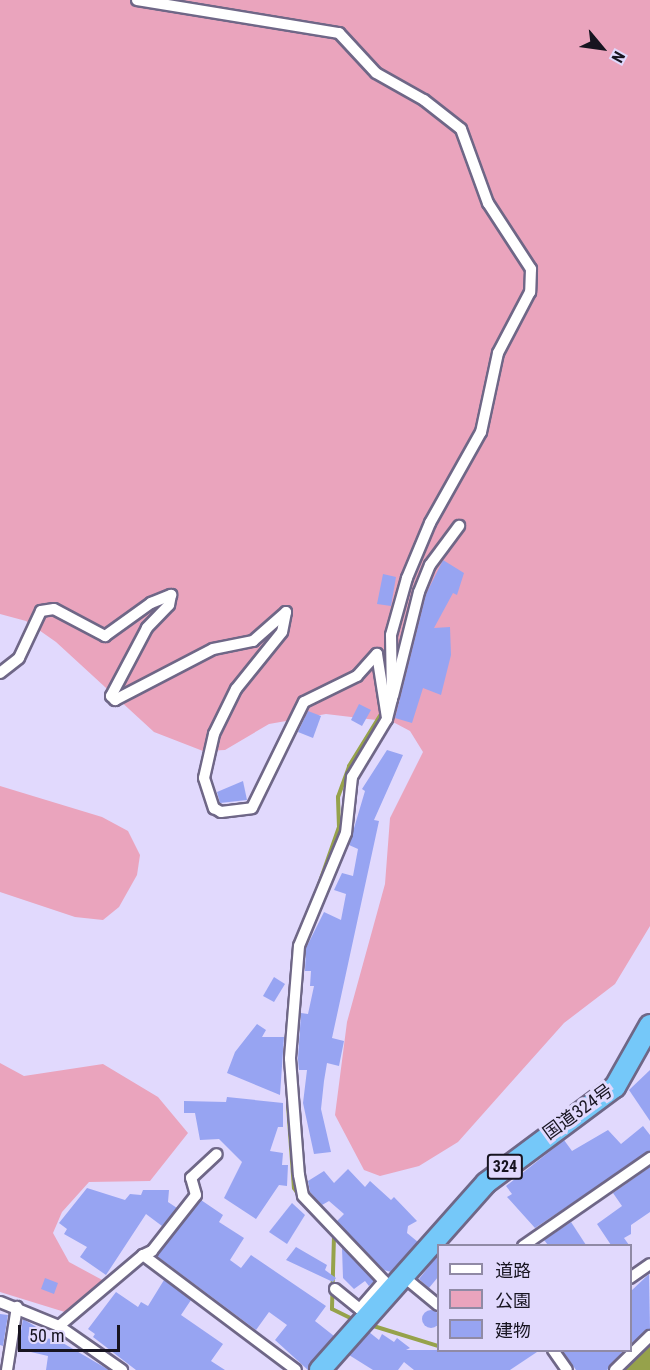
<!DOCTYPE html>
<html>
<head>
<meta charset="utf-8">
<style>
	body { margin:0 }
	#map { position:relative; width:650px; height:1370px; overflow:hidden; background:#e1d9fd; font-family:"Roboto Condensed","Noto Sans JP",sans-serif }
	div>[style] { position:absolute }
	[style*='--x'] { left:calc(var(--x)*1px); top:calc(var(--y)*1px); width:calc(var(--w)*1px); rotate:calc(var(--a)*1deg) }
	.green>* { inset:0; background:#eaa4bd }
	.water>* { inset:0; background:#96a24b }
	.stream>* { height:4px; margin:-2px; padding:0 2px; transform-origin:2px; border-radius:2px; background:#96a24b }
	.building>* { inset:0; background:#97a4f2 }
	.round { border-radius:50% }
	.roads { filter:drop-shadow(2px 0 #6f6787) drop-shadow(-2px 0 #6f6787) drop-shadow(0 2px #6f6787) drop-shadow(0 -2px #6f6787) }
	.street>* { height:10px; margin:-5px; padding:0 5px; transform-origin:5px; border-radius:5px; background:#fff }
	.highway>* { height:20px; margin:-10px; padding:0 10px; transform-origin:10px; border-radius:10px; background:#75c8f9 }
	span { translate:-50% -50%; white-space:nowrap; text-align:center; line-height:1.15; -webkit-text-stroke:6px #e1d9fd; paint-order:stroke }
	.shield-label span { padding:2px 4px; background:#e1d9fd; border:2px solid; border-radius:4px; -webkit-text-stroke-width:0 }
	.shield-label { font-size:16px; color:#171420; font-weight:700 }
	.street-label { font-size:18px; color:#171420 }
	.legend { position:absolute; left:437px; top:1244px; width:195px; height:108px; box-sizing:border-box; background:#e1d9fd; border:2px solid #908aa5; margin:0; padding:8px 10px; list-style:none; font-size:18px; color:#171420 }
	.legend li { display:flex; align-items:center; gap:12px; height:30px }
	.legend b { width:30px; border:2px solid #908aa5 }
	.north { position:absolute; left:572px; top:18px; width:60px; height:60px; -webkit-text-stroke:4px #e1d9fd; paint-order:stroke; rotate:119deg; font-size:16px; font-weight:700; line-height:24px; text-align:center; color:#171420 }
	.north::after { content:''; display:block; margin:auto; width:21px; height:27px; background:#171420; clip-path:polygon(50% 0,100% 100%,50% 72%,0 100%) }
	.scale { position:absolute; left:18px; top:1325px; width:102px; height:27px; box-sizing:border-box; border:3px solid #171420; border-top:0; padding-left:8px; font-size:18px; line-height:21px; white-space:nowrap; color:#171420; -webkit-text-stroke:4px #e1d9fd; paint-order:stroke }
</style>
</head>
<body>
<div id="map">
	<div class="green">
		<div style="clip-path:polygon(0 0,650px 0,650px 926px,615px 984px,564px 1023px,458px 1142px,419px 1166px,380px 1176px,364px 1170px,335px 1115px,347px 1022px,385px 884px,390px 818px,423px 752px,410px 731px,393px 722px,326px 714px,269px 724px,225px 750px,203px 751px,154px 732px,56px 642px,26px 621px,0 614px)"></div>
		<div style="clip-path:polygon(0 786px,102px 817px,128px 831px,140px 855px,137px 875px,119px 907px,103px 920px,75px 917px,0 892px)"></div>
		<div style="clip-path:polygon(0 1063px,24px 1076px,103px 1064px,158px 1097px,188px 1133px,150px 1181px,89px 1182px,62px 1212px,53px 1233px,69px 1262px,106px 1282px,68px 1313px,0 1292px)"></div>
	</div>
	<div class="water">
		<div style="clip-path:polygon(650px 1343px,650px 1370px,622px 1370px)"></div>
	</div>
	<div class="stream">
		<div style="--x:316;--y:893;--w:70;--a:-70.8"></div>
		<div style="--x:339;--y:827;--w:30;--a:-92"></div>
		<div style="--x:338;--y:797;--w:33;--a:-70"></div>
		<div style="--x:349;--y:766;--w:67;--a:-58.4"></div>
		<div style="--x:293;--y:970;--w:19;--a:-87"></div>
		<div style="--x:287;--y:1040;--w:43;--a:90"></div>
		<div style="--x:288;--y:1105;--w:83;--a:85.9"></div>
		<div style="--x:294;--y:1188;--w:20;--a:57"></div>
		<div style="--x:327;--y:1228;--w:11;--a:49"></div>
		<div style="--x:334;--y:1236;--w:73;--a:91.6"></div>
		<div style="--x:332;--y:1309;--w:25;--a:26"></div>
		<div style="--x:367;--y:1324;--w:74;--a:17.2"></div>
	</div>
	<div class="building">
		<div style="clip-path:polygon(443px 560px,464px 573px,457px 595px,453px 593px,434px 628px,450px 627px,451px 655px,441px 695px,423px 688px,412px 723px,395px 718px,426px 594px)"></div>
		<div style="clip-path:polygon(383px 574px,396px 577px,391px 606px,377px 604px)"></div>
		<div style="clip-path:polygon(359px 704px,371px 710px,362px 726px,351px 720px)"></div>
		<div style="clip-path:polygon(308px 711px,321px 716px,313px 738px,298px 732px)"></div>
		<div style="clip-path:polygon(387px 750px,403px 755px,374px 820px,379px 821px,332px 1038px,344px 1041px,339px 1066px,327px 1063px,324px 1081px,321px 1109px,331px 1152px,314px 1154px,303px 1103px,307px 1070px,299px 1070px,298px 1059px,301px 1013px,308px 1014px,314px 986px,310px 986px,311px 971px,305px 971px,306px 948px,324px 912px,341px 920px,346px 894px,334px 890px,342px 873px,353px 876px,358px 849px,349px 845px,365px 791px,362px 789px)"></div>
		<div style="clip-path:polygon(243px 781px,247px 800px,220px 803px,217px 792px)"></div>
		<div style="clip-path:polygon(274px 977px,285px 984px,274px 1002px,263px 996px)"></div>
		<div style="clip-path:polygon(257px 1024px,266px 1030px,262px 1037px,284px 1037px,280px 1095px,227px 1073px,235px 1052px)"></div>
		<div style="clip-path:polygon(650px 1070px,650px 1121px,629px 1090px)"></div>
		<div style="clip-path:polygon(227px 1097px,283px 1103px,283px 1127px,278px 1127px,270px 1151px,283px 1153px,282px 1165px,288px 1165px,287px 1186px,279px 1185px,256px 1219px,224px 1198px,242px 1162px,219px 1139px,200px 1140px,195px 1113px,184px 1113px,184px 1101px,226px 1102px)"></div>
		<div style="clip-path:polygon(643px 1126px,650px 1135px,650px 1151px,535px 1228px,507px 1197px,512px 1194px,506px 1186px,564px 1140px,572px 1151px,608px 1130px,621px 1144px)"></div>
		<div style="clip-path:polygon(650px 1167px,650px 1212px,631px 1225px,631px 1234px,624px 1238px,629px 1245px,611px 1245px,597px 1224px,622px 1206px,613px 1193px)"></div>
		<div style="clip-path:polygon(348px 1169px,365px 1187px,370px 1181px,391px 1200px,394px 1197px,417px 1221px,408px 1226px,407px 1233px,418px 1242px,391px 1272px,384px 1270px,337px 1221px,344px 1214px,329px 1201px,322px 1205px,310px 1192px,308px 1181px,324px 1171px,334px 1183px)"></div>
		<div style="clip-path:polygon(87px 1188px,125px 1200px,130px 1194px,141px 1195px,143px 1190px,169px 1190px,168px 1202px,177px 1208px,162px 1226px,146px 1214px,106px 1275px,80px 1257px,87px 1247px,64px 1234px,67px 1229px,59px 1223px)"></div>
		<div style="clip-path:polygon(201px 1200px,223px 1215px,219px 1222px,244px 1238px,230px 1260px,241px 1268px,251px 1255px,326px 1306px,315px 1321px,334px 1336px,308px 1370px,275px 1340px,287px 1325px,269px 1312px,256px 1330px,157px 1256px)"></div>
		<div style="clip-path:polygon(292px 1203px,305px 1215px,287px 1244px,269px 1232px)"></div>
		<div style="clip-path:polygon(571px 1222px,586px 1245px,548px 1245px,544px 1240px)"></div>
		<div style="clip-path:polygon(296px 1247px,327px 1265px,325px 1270px,336px 1278px,333px 1282px,286px 1260px)"></div>
		<div style="clip-path:polygon(342px 1248px,374px 1281px,369px 1286px,365px 1281px,354px 1289px,343px 1278px)"></div>
		<div style="clip-path:polygon(438px 1255px,438px 1277px,429px 1288px,419px 1279px)"></div>
		<div style="clip-path:polygon(649px 1274px,650px 1329px,630px 1344px,630px 1292px)"></div>
		<div style="clip-path:polygon(45px 1278px,58px 1283px,54px 1294px,41px 1289px)"></div>
		<div style="clip-path:polygon(164px 1280px,191px 1300px,181px 1315px,223px 1344px,211px 1361px,225px 1370px,136px 1370px,93px 1337px,95px 1334px,88px 1329px,116px 1292px,138px 1307px,141px 1302px,148px 1306px)"></div>
		<div class="round" style="left:422px;top:1310px;width:18px;height:18px"></div>
		<div style="clip-path:polygon(0 1314px,8px 1315px,3px 1346px,0 1345px)"></div>
		<div style="clip-path:polygon(23px 1319px,38px 1328px,36px 1338px,56px 1339px,109px 1370px,46px 1370px,48px 1356px,18px 1349px)"></div>
		<div style="clip-path:polygon(369px 1332px,379px 1340px,382px 1334px,394px 1342px,397px 1338px,410px 1348px,406px 1350px,540px 1350px,510px 1370px,414px 1370px,404px 1362px,398px 1370px,373px 1370px,349px 1355px)"></div>
		<div style="clip-path:polygon(562px 1350px,624px 1350px,607px 1370px,576px 1370px)"></div>
	</div>
	<div class="roads">
		<div class="street">
			<div style="--x:137;--y:0;--w:205;--a:9.3"></div>
			<div style="--x:339;--y:33;--w:54;--a:47.2"></div>
			<div style="--x:376;--y:73;--w:55;--a:29.4"></div>
			<div style="--x:424;--y:100;--w:47;--a:38.1"></div>
			<div style="--x:461;--y:129;--w:79;--a:70"></div>
			<div style="--x:488;--y:203;--w:79;--a:56.9"></div>
			<div style="--x:531;--y:269;--w:23;--a:92"></div>
			<div style="--x:530;--y:292;--w:69;--a:117.7"></div>
			<div style="--x:498;--y:353;--w:81;--a:102.1"></div>
			<div style="--x:481;--y:432;--w:104;--a:119.3"></div>
			<div style="--x:430;--y:523;--w:60;--a:112.7"></div>
			<div style="--x:407;--y:578;--w:59;--a:105.7"></div>
			<div style="--x:391;--y:635;--w:64;--a:89.1"></div>
			<div style="--x:392;--y:699;--w:21;--a:104"></div>
			<div style="--x:387;--y:719;--w:68;--a:121.1"></div>
			<div style="--x:352;--y:777;--w:56;--a:96.1"></div>
			<div style="--x:346;--y:833;--w:122;--a:112.6"></div>
			<div style="--x:299;--y:946;--w:113;--a:94.6"></div>
			<div style="--x:290;--y:1059;--w:116;--a:85.6"></div>
			<div style="--x:299;--y:1175;--w:21;--a:79"></div>
			<div style="--x:303;--y:1196;--w:117;--a:46.4"></div>
			<div style="--x:384;--y:1281;--w:37;--a:131"></div>
			<div style="--x:360;--y:1309;--w:12;--a:35"></div>
			<div style="--x:0;--y:673;--w:24;--a:-38"></div>
			<div style="--x:19;--y:658;--w:52;--a:-64.9"></div>
			<div style="--x:41;--y:611;--w:13;--a:-9"></div>
			<div style="--x:54;--y:609;--w:58;--a:27.9"></div>
			<div style="--x:105;--y:636;--w:57;--a:-35.7"></div>
			<div style="--x:151;--y:603;--w:22;--a:-22"></div>
			<div style="--x:171;--y:595;--w:10;--a:101"></div>
			<div style="--x:169;--y:605;--w:32;--a:134"></div>
			<div style="--x:147;--y:628;--w:77;--a:117.9"></div>
			<div style="--x:111;--y:696;--w:6;--a:45"></div>
			<div style="--x:115;--y:700;--w:110;--a:-27.5"></div>
			<div style="--x:213;--y:649;--w:41;--a:-11.3"></div>
			<div style="--x:253;--y:641;--w:44;--a:-41.3"></div>
			<div style="--x:286;--y:612;--w:20;--a:101"></div>
			<div style="--x:282;--y:632;--w:73;--a:128.9"></div>
			<div style="--x:236;--y:689;--w:50;--a:116.1"></div>
			<div style="--x:214;--y:734;--w:45;--a:102.8"></div>
			<div style="--x:204;--y:778;--w:32;--a:72"></div>
			<div style="--x:214;--y:808;--w:8;--a:30"></div>
			<div style="--x:221;--y:812;--w:31;--a:-7"></div>
			<div style="--x:252;--y:808;--w:118;--a:-63.9"></div>
			<div style="--x:304;--y:702;--w:59;--a:-26.1"></div>
			<div style="--x:357;--y:676;--w:30;--a:-48"></div>
			<div style="--x:377;--y:654;--w:65;--a:81.1"></div>
			<div style="--x:393;--y:696;--w:107;--a:-76"></div>
			<div style="--x:419;--y:592;--w:29;--a:-68"></div>
			<div style="--x:430;--y:565;--w:49;--a:-53.4"></div>
			<div style="--x:523;--y:1246;--w:155;--a:-34.7"></div>
			<div style="--x:143;--y:1255;--w:10;--a:-24"></div>
			<div style="--x:152;--y:1251;--w:71;--a:-51.8"></div>
			<div style="--x:196;--y:1195;--w:18;--a:-106"></div>
			<div style="--x:191;--y:1178;--w:35;--a:-43"></div>
			<div style="--x:404;--y:1277;--w:44;--a:39.5"></div>
			<div style="--x:630;--y:1278;--w:24;--a:-35"></div>
			<div style="--x:335;--y:1289;--w:32;--a:39"></div>
			<div style="--x:0;--y:1302;--w:64;--a:22.1"></div>
			<div style="--x:59;--y:1326;--w:77;--a:34.9"></div>
			<div style="--x:59;--y:1326;--w:110;--a:-40.2"></div>
			<div style="--x:143;--y:1255;--w:191;--a:36.9"></div>
			<div style="--x:553;--y:1350;--w:24;--a:55"></div>
			<div style="--x:7;--y:1370;--w:64;--a:-81"></div>
			<div style="--x:615;--y:1370;--w:49;--a:-44.2"></div>
		</div>
		<div class="highway">
			<div style="--x:320;--y:1370;--w:250;--a:-48.4"></div>
			<div style="--x:486;--y:1183;--w:161;--a:-36.7"></div>
			<div style="--x:615;--y:1087;--w:71;--a:-60.6"></div>
		</div>
	</div>
	<div class="shield-label">
		<span style="left:505px;top:1167px">324</span>
	</div>
	<div class="street-label">
		<span style="left:578px;top:1112px;rotate:-36deg">国道324号</span>
	</div>
	<ul class="legend">
	<li><b style="height:8px;background:#fff"></b>道路</li>
	<li><b style="height:16px;background:#eaa4bd"></b>公園</li>
	<li><b style="height:16px;background:#97a4f2"></b>建物</li>
	</ul>
	<div class="north">N</div>
	<div class="scale">50 m</div>
</div>
</body>
</html>
